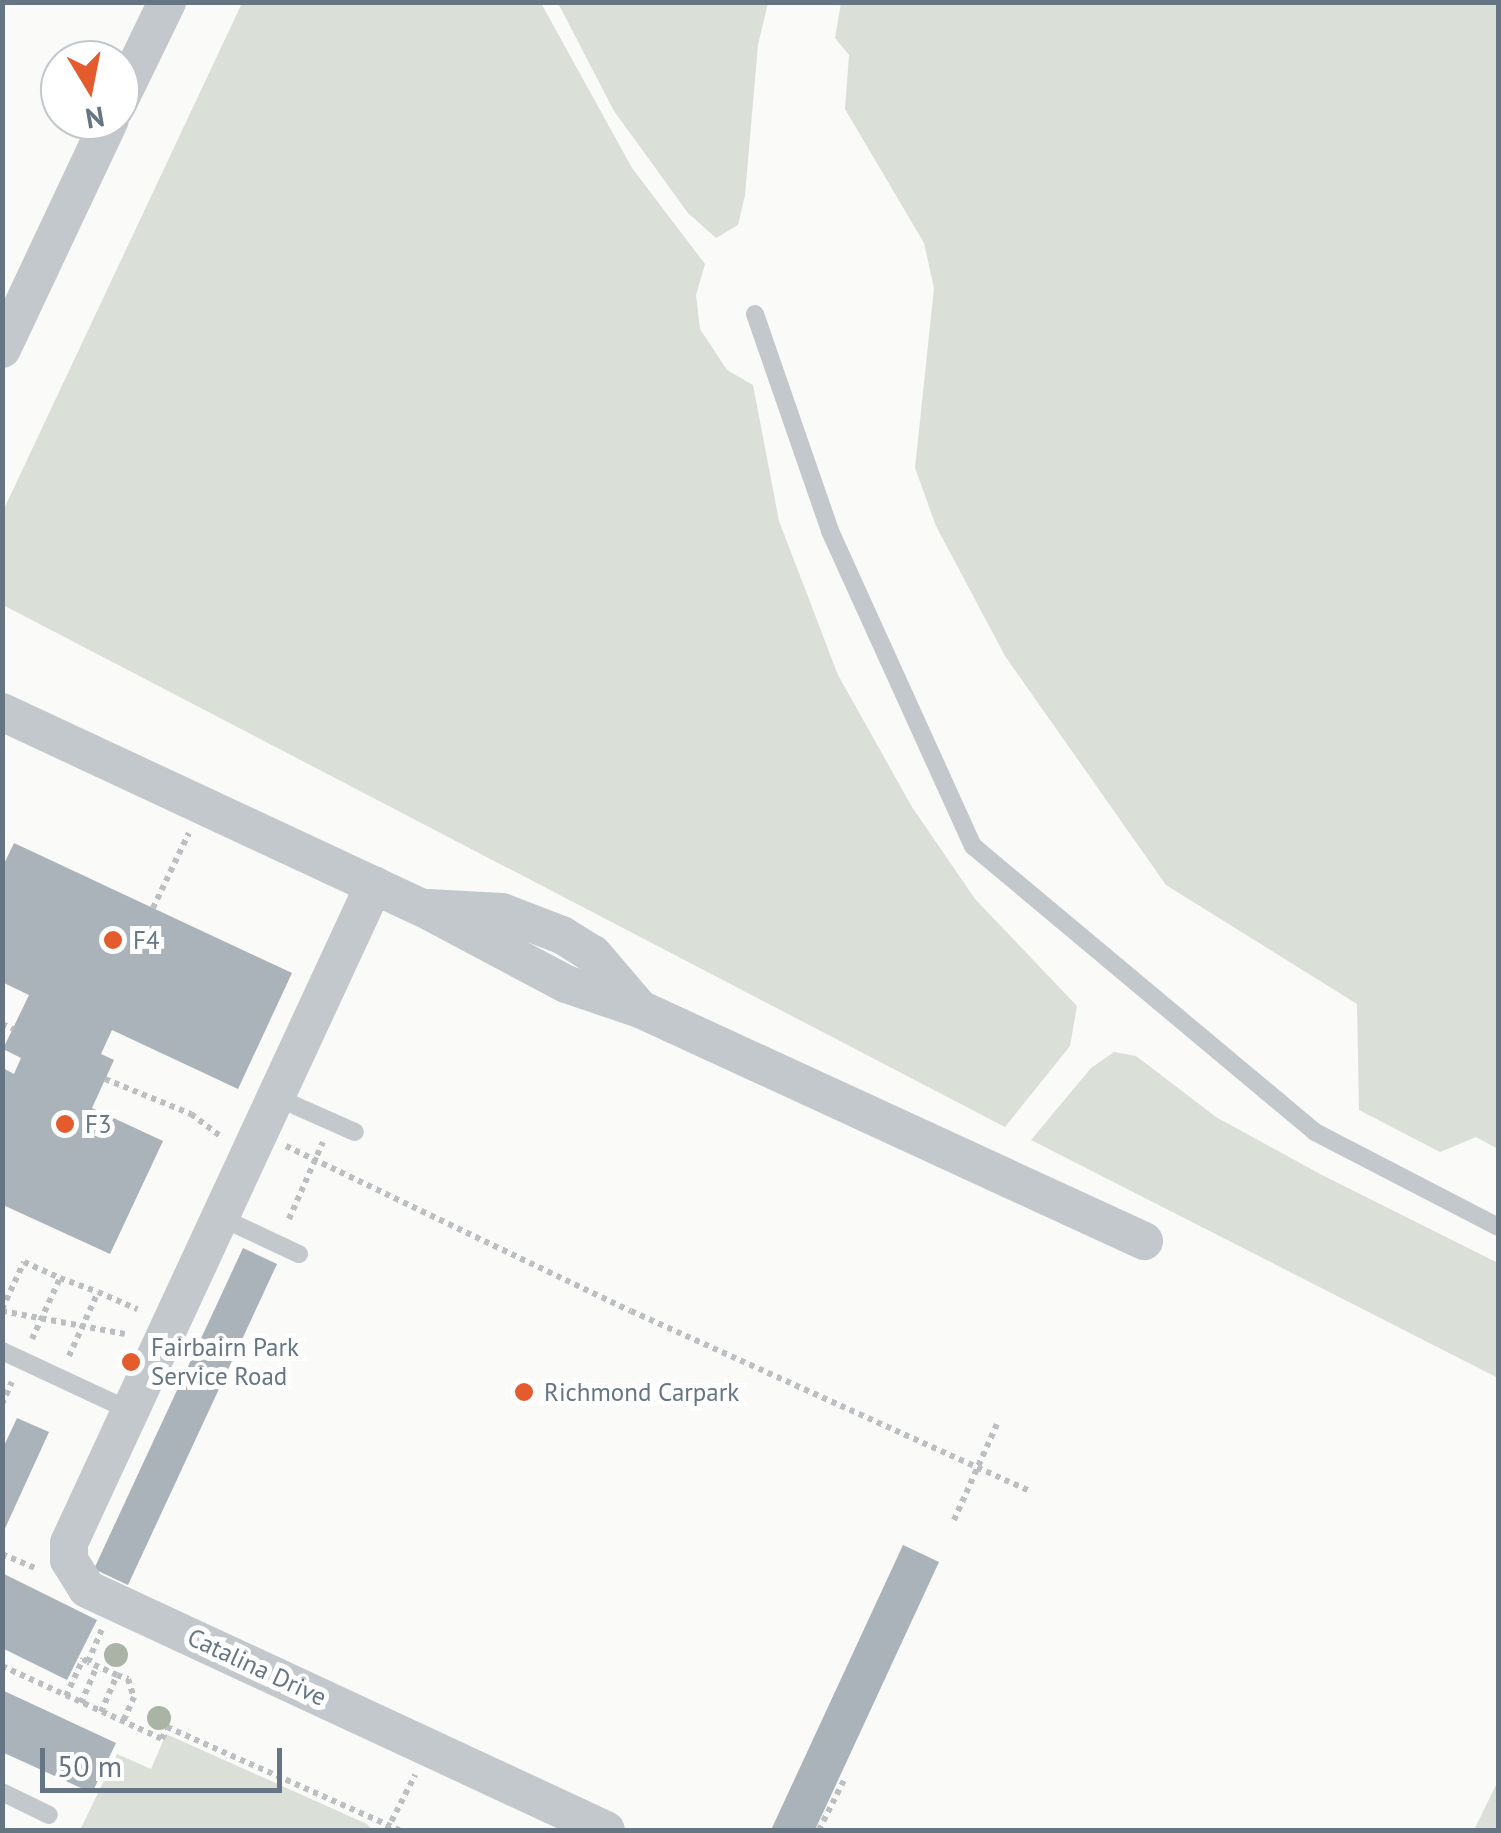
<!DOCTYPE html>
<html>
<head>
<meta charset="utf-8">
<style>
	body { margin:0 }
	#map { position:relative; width:1501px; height:1833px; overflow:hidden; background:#fafaf8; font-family:"PT Sans",sans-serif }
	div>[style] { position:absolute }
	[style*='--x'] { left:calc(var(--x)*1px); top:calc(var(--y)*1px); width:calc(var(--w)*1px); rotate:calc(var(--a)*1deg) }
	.green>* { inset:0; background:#dadfd7 }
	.building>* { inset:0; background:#aab3b9 }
	.path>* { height:6px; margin-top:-3px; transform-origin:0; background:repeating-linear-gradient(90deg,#bbbfc2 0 5px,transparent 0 10px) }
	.service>* { height:18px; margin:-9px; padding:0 9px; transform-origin:9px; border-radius:9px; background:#c3c8cc }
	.minor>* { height:38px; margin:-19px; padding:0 19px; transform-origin:19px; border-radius:19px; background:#c3c8cc }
	.trees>* { width:24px; height:24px; margin:-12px; border-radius:50%; background:#a9b4a7 }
	.dots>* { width:28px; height:28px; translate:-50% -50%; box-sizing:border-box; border:5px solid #fff; border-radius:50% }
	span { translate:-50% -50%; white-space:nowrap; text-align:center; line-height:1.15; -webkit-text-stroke:10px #fff; paint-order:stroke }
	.poi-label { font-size:25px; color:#657583 }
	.left { translate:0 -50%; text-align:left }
	.street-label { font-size:25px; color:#657583 }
	.frame { position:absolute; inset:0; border:5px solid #657583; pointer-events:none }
	.north { position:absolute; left:40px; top:40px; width:100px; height:100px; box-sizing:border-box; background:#fff; border:2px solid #c1c8cd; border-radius:50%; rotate:170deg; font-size:28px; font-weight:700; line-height:40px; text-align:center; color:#657583 }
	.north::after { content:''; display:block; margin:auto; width:35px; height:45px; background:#e45b2e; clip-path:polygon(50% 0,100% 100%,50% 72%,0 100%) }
	.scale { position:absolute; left:40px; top:1748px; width:242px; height:45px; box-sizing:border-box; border:5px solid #657583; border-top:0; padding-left:12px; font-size:30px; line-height:35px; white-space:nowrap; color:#657583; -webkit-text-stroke:8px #fff; paint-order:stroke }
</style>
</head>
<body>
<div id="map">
	<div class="green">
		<div style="clip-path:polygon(242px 3px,541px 3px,632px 168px,705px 264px,696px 295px,700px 329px,727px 370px,753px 385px,779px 521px,838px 675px,912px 807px,975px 899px,1077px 1006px,1070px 1046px,1005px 1127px,3px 605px,3px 511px)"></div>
		<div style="clip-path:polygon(558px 3px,768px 3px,758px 45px,745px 195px,738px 225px,716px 238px,688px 213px,614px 111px)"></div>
		<div style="clip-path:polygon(841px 3px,1498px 3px,1498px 1149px,1476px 1137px,1440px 1152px,1359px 1110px,1357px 1004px,1166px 885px,1005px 656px,936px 526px,915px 468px,934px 288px,924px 243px,845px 109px,849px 55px,835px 38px)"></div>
		<div style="clip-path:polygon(1114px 1052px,1136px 1056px,1216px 1117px,1320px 1174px,1498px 1263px,1498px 1378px,1031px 1140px,1091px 1068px)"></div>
		<div style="clip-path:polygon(166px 1734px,367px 1824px,372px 1830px,80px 1830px,117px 1754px,151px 1769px)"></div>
		<div style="clip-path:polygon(1498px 1781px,1498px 1830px,1474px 1830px)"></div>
	</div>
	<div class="building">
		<div style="clip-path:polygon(14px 843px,292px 973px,238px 1089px,112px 1030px,101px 1054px,114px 1060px,92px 1108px,163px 1141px,110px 1254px,3px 1205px,3px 1068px,14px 1074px,21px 1058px,3px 1049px,29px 995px,2px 982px,2px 868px)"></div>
		<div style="clip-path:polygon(243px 1248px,277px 1264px,128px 1585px,94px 1569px)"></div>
		<div style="clip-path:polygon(17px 1418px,49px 1432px,2px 1535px,2px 1450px)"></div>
		<div style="clip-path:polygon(903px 1545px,939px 1562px,815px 1830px,771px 1830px)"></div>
		<div style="clip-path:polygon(2px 1573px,97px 1620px,67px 1680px,2px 1648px)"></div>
		<div style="clip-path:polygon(2px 1690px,116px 1743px,92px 1793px,2px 1752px)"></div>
	</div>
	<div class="path">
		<div style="--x:153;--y:908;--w:83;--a:-64.4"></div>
		<div style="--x:2;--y:1024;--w:12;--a:24"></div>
		<div style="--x:105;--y:1079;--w:93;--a:22.1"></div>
		<div style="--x:191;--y:1114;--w:36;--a:37"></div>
		<div style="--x:286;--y:1146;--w:382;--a:25.6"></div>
		<div style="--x:631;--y:1311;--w:437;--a:24.3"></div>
		<div style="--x:289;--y:1219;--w:84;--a:-66.2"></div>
		<div style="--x:2;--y:1309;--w:52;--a:-64.9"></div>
		<div style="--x:24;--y:1262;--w:39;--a:24"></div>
		<div style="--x:2;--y:1311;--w:125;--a:10.6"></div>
		<div style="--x:32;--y:1339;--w:67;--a:-65.3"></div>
		<div style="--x:60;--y:1278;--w:40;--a:20.2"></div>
		<div style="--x:69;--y:1356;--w:70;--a:-65.6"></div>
		<div style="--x:98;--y:1292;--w:43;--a:23.6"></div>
		<div style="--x:2;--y:1404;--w:24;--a:-66"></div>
		<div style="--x:954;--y:1520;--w:105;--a:-65.9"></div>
		<div style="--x:2;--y:1554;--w:39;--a:23"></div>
		<div style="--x:2;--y:1666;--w:176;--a:24.5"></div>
		<div style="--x:162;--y:1739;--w:13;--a:-67"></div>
		<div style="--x:167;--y:1727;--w:254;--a:23.9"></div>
		<div style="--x:117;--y:1675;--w:12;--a:20"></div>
		<div style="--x:128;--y:1679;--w:19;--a:72"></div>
		<div style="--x:134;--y:1697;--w:27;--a:114"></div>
		<div style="--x:66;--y:1696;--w:41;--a:-65.3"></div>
		<div style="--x:83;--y:1659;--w:6;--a:31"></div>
		<div style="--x:81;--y:1703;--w:40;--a:-66.6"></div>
		<div style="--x:101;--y:1712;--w:40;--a:-66.6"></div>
		<div style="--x:117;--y:1675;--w:32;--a:-156"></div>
		<div style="--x:88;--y:1662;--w:36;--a:-67"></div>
		<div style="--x:387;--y:1830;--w:62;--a:-63"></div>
		<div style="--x:819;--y:1830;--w:58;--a:-63.4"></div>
	</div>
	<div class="service">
		<div style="--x:755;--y:314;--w:230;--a:70.9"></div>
		<div style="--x:830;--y:531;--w:346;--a:65.6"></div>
		<div style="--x:973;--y:846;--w:446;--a:39.9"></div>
		<div style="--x:1315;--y:1132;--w:206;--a:27.4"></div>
		<div style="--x:278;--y:1098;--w:84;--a:23.8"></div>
		<div style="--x:222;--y:1218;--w:85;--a:25.1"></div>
		<div style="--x:2;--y:1351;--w:145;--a:25"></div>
		<div style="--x:2;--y:1792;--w:52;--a:26.1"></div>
	</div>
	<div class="minor">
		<div style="--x:120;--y:99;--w:108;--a:-64.1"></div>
		<div style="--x:2;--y:349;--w:253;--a:-64.8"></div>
		<div style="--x:2;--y:712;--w:464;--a:25"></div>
		<div style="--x:423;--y:908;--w:162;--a:28"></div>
		<div style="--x:566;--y:984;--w:78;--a:18.7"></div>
		<div style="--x:640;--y:1009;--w:555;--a:24.72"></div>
		<div style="--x:374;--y:885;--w:725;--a:114.87"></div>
		<div style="--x:69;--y:1543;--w:17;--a:90"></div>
		<div style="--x:69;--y:1560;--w:34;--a:58"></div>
		<div style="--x:87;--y:1589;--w:572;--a:24.91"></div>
		<div style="--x:428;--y:908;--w:74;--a:3.1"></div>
		<div style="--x:502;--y:912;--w:64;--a:21"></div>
		<div style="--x:562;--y:935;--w:36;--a:32"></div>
		<div style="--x:593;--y:954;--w:72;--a:49.5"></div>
	</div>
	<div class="trees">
		<div style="left:116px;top:1655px"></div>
		<div style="left:159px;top:1718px"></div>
	</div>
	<div class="dots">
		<div style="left:113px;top:940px;background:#e45b2e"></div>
		<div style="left:65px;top:1124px;background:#e45b2e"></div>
		<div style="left:131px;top:1362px;background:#e45b2e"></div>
		<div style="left:524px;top:1392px;background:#e45b2e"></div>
	</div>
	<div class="poi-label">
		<span class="left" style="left:133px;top:940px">F4</span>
		<span class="left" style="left:85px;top:1124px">F3</span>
		<span class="left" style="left:151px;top:1362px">Fairbairn Park<br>Service Road</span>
		<span class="left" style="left:544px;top:1392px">Richmond Carpark</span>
	</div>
	<div class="street-label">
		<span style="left:257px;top:1667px;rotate:25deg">Catalina Drive</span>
	</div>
	<div class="frame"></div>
	<div class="north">N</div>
	<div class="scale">50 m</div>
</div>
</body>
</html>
